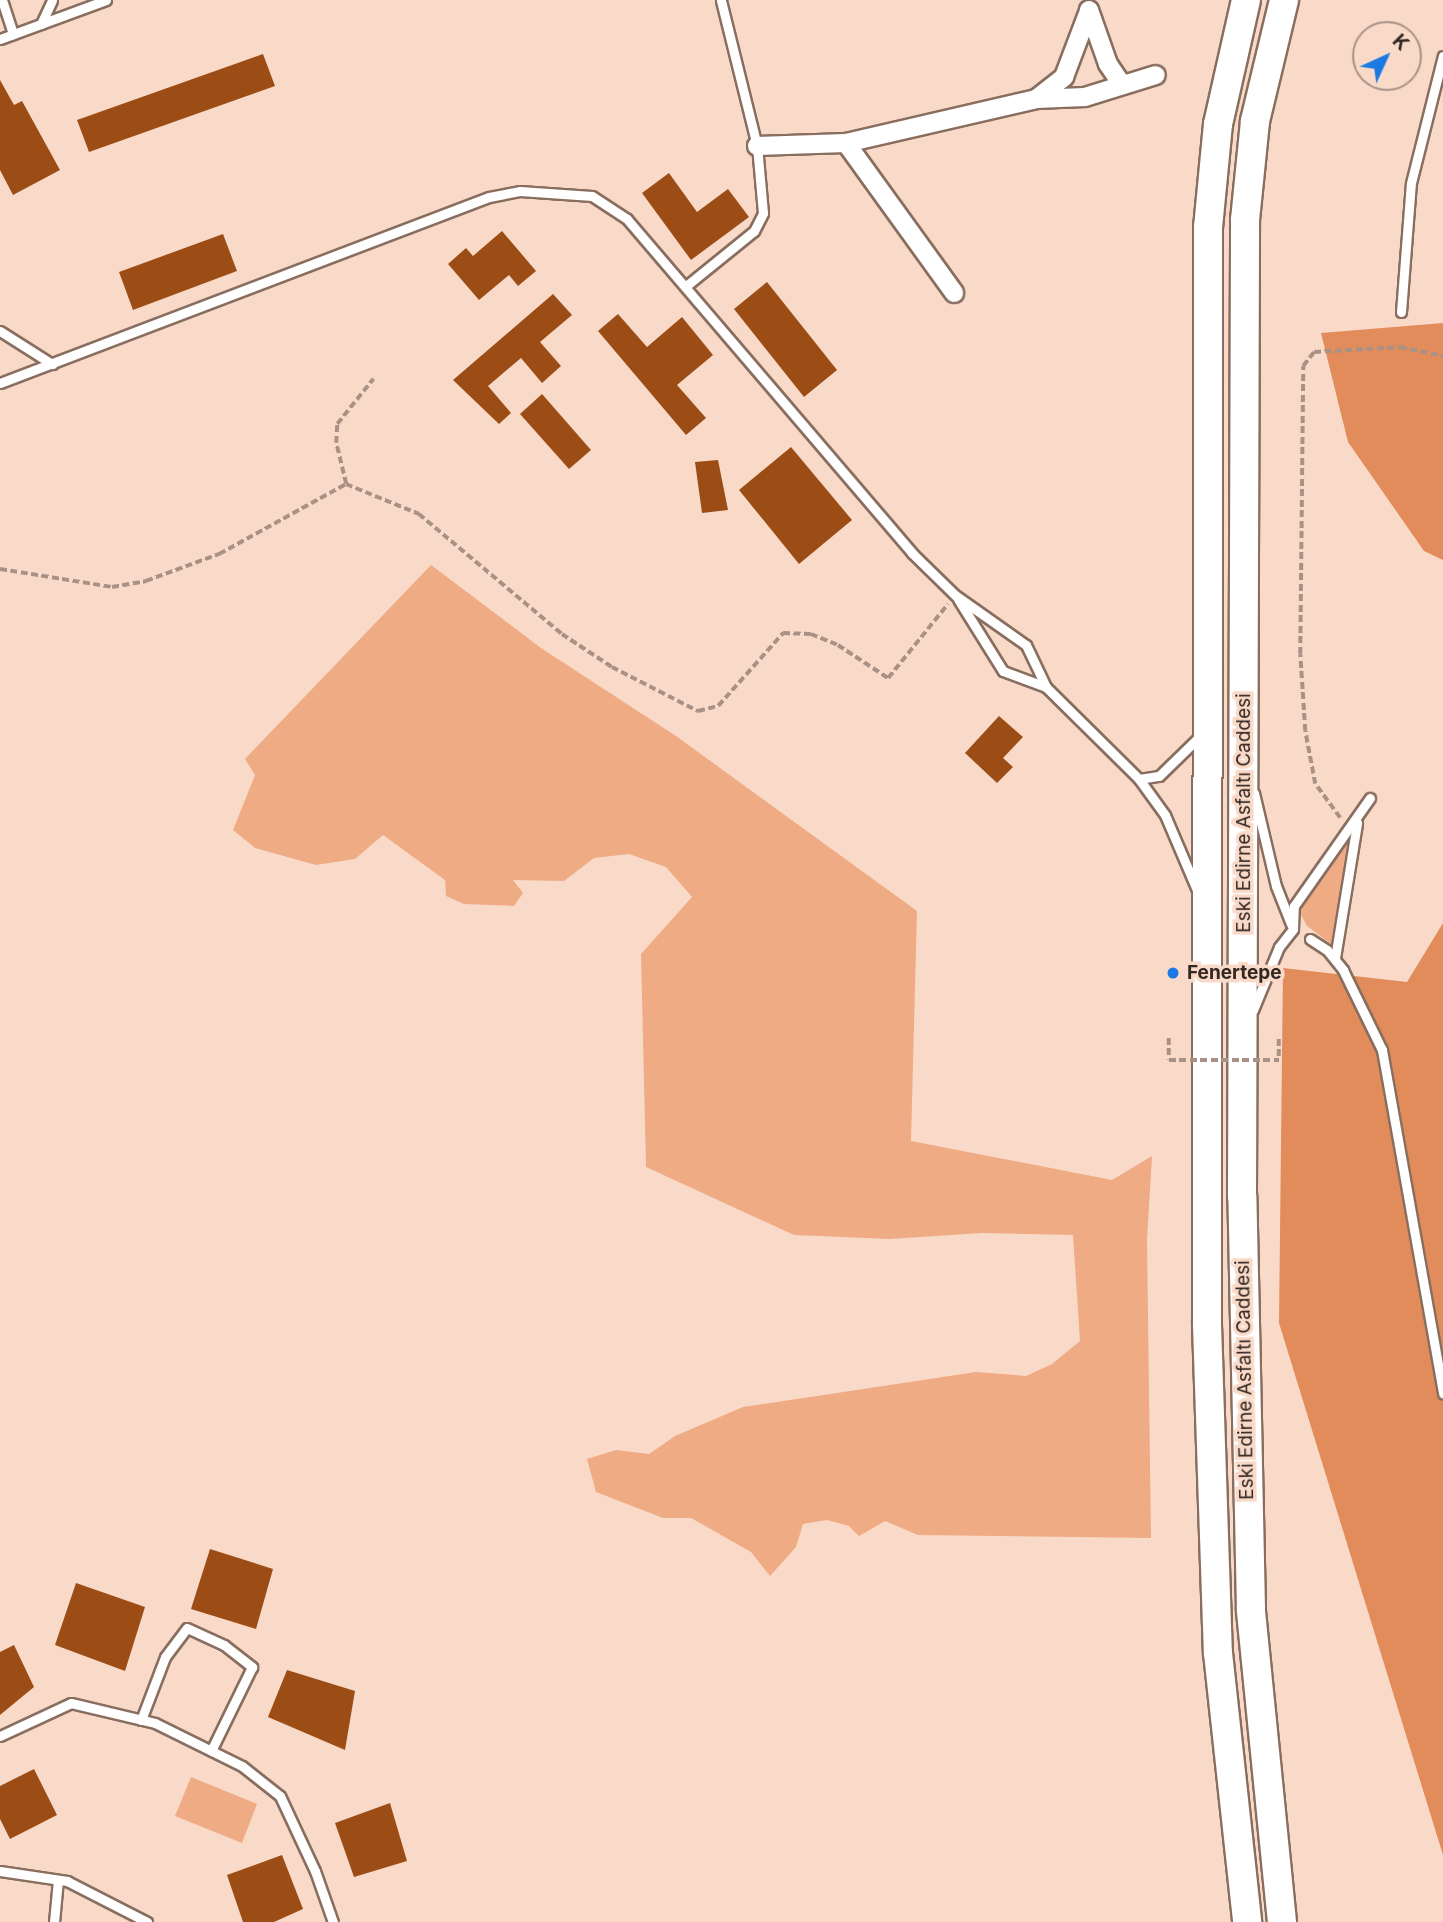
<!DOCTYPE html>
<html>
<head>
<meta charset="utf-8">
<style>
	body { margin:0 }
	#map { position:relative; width:1443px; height:1922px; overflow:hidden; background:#f9dac9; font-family:Inter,sans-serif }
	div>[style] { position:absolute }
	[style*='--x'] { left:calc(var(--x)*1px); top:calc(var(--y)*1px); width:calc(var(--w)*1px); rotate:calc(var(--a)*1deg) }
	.green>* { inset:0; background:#efab84 }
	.forest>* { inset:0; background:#e18c5a }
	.building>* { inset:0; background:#9c4d16 }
	.path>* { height:3.5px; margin-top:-1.75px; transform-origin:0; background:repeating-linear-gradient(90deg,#a99285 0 7px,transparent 0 10.5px) }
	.roads { filter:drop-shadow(2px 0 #896e5f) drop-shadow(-2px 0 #896e5f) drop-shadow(0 2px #896e5f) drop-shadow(0 -2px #896e5f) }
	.service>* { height:9px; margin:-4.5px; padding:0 4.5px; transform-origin:4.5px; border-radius:4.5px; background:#fff }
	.minor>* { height:18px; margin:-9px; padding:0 9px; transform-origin:9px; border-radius:9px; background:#fff }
	.trunk>* { height:28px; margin:-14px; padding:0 14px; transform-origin:14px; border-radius:14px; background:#fff }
	.path-bridge>* { height:3.5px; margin-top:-1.75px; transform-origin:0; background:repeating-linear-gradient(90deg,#a99285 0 7px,transparent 0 10.5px) }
	.dots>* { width:19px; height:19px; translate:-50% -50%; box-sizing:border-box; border:4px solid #f9dac9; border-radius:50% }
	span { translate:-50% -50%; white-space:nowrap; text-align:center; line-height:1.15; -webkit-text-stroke:7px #f9dac9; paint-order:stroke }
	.street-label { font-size:19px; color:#332721 }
	.poi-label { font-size:19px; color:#332721; font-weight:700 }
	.left { translate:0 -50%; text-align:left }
	.north { position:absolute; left:1352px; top:21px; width:70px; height:70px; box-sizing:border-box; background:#f9dac9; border:2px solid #aa9286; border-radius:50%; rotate:45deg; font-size:19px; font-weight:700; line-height:28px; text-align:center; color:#332721 }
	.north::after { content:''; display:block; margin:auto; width:24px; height:32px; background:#1c78e2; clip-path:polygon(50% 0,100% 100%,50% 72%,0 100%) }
</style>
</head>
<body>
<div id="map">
	<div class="green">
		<div style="clip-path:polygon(431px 565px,541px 648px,676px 736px,917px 911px,911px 1141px,1112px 1180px,1152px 1156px,1147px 1240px,1151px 1538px,918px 1535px,885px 1521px,859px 1536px,849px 1526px,827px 1520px,803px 1524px,796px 1547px,770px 1576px,751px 1552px,691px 1518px,663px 1518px,596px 1492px,587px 1459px,616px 1450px,649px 1454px,675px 1436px,743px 1407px,976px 1372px,1026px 1376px,1052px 1364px,1080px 1341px,1073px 1235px,982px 1233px,889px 1239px,794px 1235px,646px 1167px,641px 954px,692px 897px,666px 867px,629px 854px,594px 858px,564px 881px,513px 880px,523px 893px,514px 906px,464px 904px,446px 896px,445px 880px,383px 835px,355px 859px,316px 865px,255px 848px,233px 830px,255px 775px,245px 759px)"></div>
		<div style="clip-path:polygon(1351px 836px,1331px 944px,1307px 926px,1299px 911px)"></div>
		<div style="clip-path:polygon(191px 1777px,257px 1804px,242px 1843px,175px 1816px)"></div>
	</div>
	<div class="forest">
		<div style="clip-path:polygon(1443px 323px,1443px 560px,1424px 551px,1348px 442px,1321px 333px)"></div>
		<div style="clip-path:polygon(1443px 923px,1443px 1855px,1279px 1323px,1283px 968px,1407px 982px)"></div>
	</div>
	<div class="building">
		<div style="clip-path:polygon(263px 54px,275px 86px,89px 152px,77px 120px)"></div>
		<div style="clip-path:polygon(0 80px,14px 105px,22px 101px,60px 170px,13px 195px,0 170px)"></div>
		<div style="clip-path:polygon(669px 173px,697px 212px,728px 189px,749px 217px,691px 260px,642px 193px)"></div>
		<div style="clip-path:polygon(502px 231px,536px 271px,518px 286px,509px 275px,479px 300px,448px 264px,466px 248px,473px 256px)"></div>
		<div style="clip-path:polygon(223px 234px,237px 271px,133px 310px,119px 272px)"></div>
		<div style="clip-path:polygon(767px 282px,837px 370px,804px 397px,734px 309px)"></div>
		<div style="clip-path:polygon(553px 294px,572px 315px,540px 342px,561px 366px,542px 383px,521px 358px,488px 386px,511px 413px,499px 424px,453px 380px)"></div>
		<div style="clip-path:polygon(618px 314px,647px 347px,682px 317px,713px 355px,677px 385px,706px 418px,686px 435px,598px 331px)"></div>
		<div style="clip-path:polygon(542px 394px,591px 450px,569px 469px,520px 414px)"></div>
		<div style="clip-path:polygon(791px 447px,852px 520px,799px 564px,739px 490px)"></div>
		<div style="clip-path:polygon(718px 460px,728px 510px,702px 513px,695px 462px)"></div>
		<div style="clip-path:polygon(999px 716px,1023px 737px,1003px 758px,1013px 767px,997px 783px,965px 753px)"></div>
		<div style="clip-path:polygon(210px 1549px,273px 1569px,256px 1629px,191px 1609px)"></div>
		<div style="clip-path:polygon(76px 1583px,145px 1607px,125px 1671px,55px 1645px)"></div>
		<div style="clip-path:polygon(14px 1645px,34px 1687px,0 1715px,0 1652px)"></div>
		<div style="clip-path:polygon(287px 1670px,355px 1691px,345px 1750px,268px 1717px)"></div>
		<div style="clip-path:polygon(34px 1769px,57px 1815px,10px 1839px,0 1819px,0 1786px)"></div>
		<div style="clip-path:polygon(390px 1803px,407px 1861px,354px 1877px,335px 1823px)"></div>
		<div style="clip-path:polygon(282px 1855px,303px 1909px,274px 1922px,243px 1922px,227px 1875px)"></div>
	</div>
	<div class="path">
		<div style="--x:346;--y:484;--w:42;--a:-103.7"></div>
		<div style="--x:336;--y:443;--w:19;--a:-87"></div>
		<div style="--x:337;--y:424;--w:58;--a:-51.3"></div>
		<div style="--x:0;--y:569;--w:113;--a:9.1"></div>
		<div style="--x:112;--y:587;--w:35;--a:-10"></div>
		<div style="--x:146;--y:581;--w:78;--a:-20.3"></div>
		<div style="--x:219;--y:554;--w:145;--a:-28.9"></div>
		<div style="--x:346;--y:484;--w:79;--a:22.3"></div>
		<div style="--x:419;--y:514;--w:187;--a:40"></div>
		<div style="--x:562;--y:634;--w:60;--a:33.4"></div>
		<div style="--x:612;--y:667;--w:97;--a:27.1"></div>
		<div style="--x:698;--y:711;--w:21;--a:-14"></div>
		<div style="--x:718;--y:706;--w:98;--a:-48.3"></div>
		<div style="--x:783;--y:633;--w:28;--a:2"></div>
		<div style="--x:811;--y:634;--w:29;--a:22"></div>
		<div style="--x:838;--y:645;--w:60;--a:33.4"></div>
		<div style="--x:888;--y:678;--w:95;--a:-51"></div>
		<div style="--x:1340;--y:818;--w:42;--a:-126.3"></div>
		<div style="--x:1315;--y:784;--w:54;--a:-100.7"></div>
		<div style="--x:1305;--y:731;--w:77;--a:-93.7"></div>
		<div style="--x:1300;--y:654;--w:288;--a:-89.4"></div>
		<div style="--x:1303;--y:366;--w:18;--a:-52"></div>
		<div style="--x:1314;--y:352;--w:86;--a:-3.3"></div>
		<div style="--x:1400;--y:347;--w:44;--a:11.8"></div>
		<div style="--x:1169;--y:1038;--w:22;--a:90"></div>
		<div style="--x:1279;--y:1039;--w:21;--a:90"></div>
	</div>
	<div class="roads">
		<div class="service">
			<div style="--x:2;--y:0;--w:36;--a:72"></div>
			<div style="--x:41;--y:24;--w:26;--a:-65"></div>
			<div style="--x:0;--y:39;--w:113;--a:-20.2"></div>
			<div style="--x:686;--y:286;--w:87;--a:-39"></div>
			<div style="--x:754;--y:231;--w:20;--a:-63"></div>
			<div style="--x:763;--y:213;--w:67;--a:-95.1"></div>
			<div style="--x:757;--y:146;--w:150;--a:-103.9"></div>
			<div style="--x:1401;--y:312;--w:129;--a:-85.6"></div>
			<div style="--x:1411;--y:183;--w:131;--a:-75.9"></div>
			<div style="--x:0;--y:331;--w:62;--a:32.4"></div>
			<div style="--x:0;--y:383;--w:523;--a:-20.83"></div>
			<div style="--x:489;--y:197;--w:32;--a:-11"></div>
			<div style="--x:520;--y:191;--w:72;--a:4"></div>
			<div style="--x:592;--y:196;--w:42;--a:33.3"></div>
			<div style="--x:627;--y:219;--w:439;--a:49.5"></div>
			<div style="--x:912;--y:553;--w:60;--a:44.3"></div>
			<div style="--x:955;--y:595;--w:87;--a:35.2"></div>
			<div style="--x:1026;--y:645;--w:47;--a:64.5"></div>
			<div style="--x:1046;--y:687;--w:131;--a:44.7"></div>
			<div style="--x:1139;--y:779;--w:44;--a:54.2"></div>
			<div style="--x:1165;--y:815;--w:82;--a:66.9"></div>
			<div style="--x:958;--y:599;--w:85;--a:58"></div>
			<div style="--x:1003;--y:671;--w:46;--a:20.4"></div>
			<div style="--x:1139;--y:779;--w:20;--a:-9"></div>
			<div style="--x:1159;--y:776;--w:57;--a:-44.3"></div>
			<div style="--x:1254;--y:793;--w:96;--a:76.7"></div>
			<div style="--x:1276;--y:886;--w:41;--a:68.5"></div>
			<div style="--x:1310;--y:939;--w:20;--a:33"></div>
			<div style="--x:1327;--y:950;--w:26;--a:51"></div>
			<div style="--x:1343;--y:970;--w:89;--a:64"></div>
			<div style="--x:1382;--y:1050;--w:349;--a:79.9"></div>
			<div style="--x:1335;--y:958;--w:137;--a:-80.7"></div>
			<div style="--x:1253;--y:1010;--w:68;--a:-67.6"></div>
			<div style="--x:1279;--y:947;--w:23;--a:-52"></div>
			<div style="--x:1293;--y:929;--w:23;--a:-88"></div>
			<div style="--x:1294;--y:906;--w:132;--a:-54.9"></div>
			<div style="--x:141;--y:1720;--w:67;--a:-69.1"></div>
			<div style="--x:165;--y:1657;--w:36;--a:-53"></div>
			<div style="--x:187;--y:1628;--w:41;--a:24.7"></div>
			<div style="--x:224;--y:1645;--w:36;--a:38"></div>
			<div style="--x:252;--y:1667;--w:93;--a:116"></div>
			<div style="--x:0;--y:1736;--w:78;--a:-24.9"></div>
			<div style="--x:71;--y:1703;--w:86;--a:13.4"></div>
			<div style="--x:155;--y:1723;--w:97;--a:26.3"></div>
			<div style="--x:242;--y:1766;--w:48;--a:38.3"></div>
			<div style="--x:280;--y:1796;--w:83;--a:65"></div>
			<div style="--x:315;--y:1871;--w:54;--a:70.6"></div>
			<div style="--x:0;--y:1871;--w:68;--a:8.5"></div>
			<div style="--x:67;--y:1881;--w:90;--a:27.1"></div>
			<div style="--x:54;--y:1922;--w:42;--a:-84.6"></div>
		</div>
		<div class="minor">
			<div style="--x:1089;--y:10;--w:57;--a:70.6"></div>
			<div style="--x:1108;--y:64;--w:23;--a:56"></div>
			<div style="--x:1036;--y:99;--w:36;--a:-38"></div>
			<div style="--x:1064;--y:77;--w:71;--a:-69.3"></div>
			<div style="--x:846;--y:143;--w:185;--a:54.2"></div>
			<div style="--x:757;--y:146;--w:89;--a:-1.9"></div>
			<div style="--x:846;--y:143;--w:195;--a:-13"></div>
			<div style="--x:1036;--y:99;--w:49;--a:-2.3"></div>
			<div style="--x:1085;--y:97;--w:74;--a:-17.2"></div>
		</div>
		<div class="trunk">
			<div style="--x:1246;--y:0;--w:127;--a:102.7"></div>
			<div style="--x:1218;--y:124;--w:103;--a:95.5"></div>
			<div style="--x:1208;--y:227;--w:1098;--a:90.05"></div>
			<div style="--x:1207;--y:1325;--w:328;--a:88.1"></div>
			<div style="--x:1218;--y:1653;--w:271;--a:83.8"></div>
			<div style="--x:1282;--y:1922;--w:315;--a:-95.7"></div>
			<div style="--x:1251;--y:1609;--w:413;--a:-91.2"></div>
			<div style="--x:1242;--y:1196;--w:976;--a:-89.82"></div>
			<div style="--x:1245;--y:220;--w:100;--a:-84.2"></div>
			<div style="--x:1255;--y:121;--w:124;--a:-76.5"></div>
		</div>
	</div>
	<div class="path-bridge">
		<div style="--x:1169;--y:1060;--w:110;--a:0"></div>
	</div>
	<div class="dots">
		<div style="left:1173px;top:973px;background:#1c78e2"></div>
	</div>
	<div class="street-label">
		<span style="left:1244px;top:813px;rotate:-90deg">Eski Edirne Asfaltı Caddesi</span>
		<span style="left:1245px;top:1380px;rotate:-91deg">Eski Edirne Asfaltı Caddesi</span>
	</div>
	<div class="poi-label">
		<span class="left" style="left:1187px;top:973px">Fenertepe</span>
	</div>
	<div class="north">K</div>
</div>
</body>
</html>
